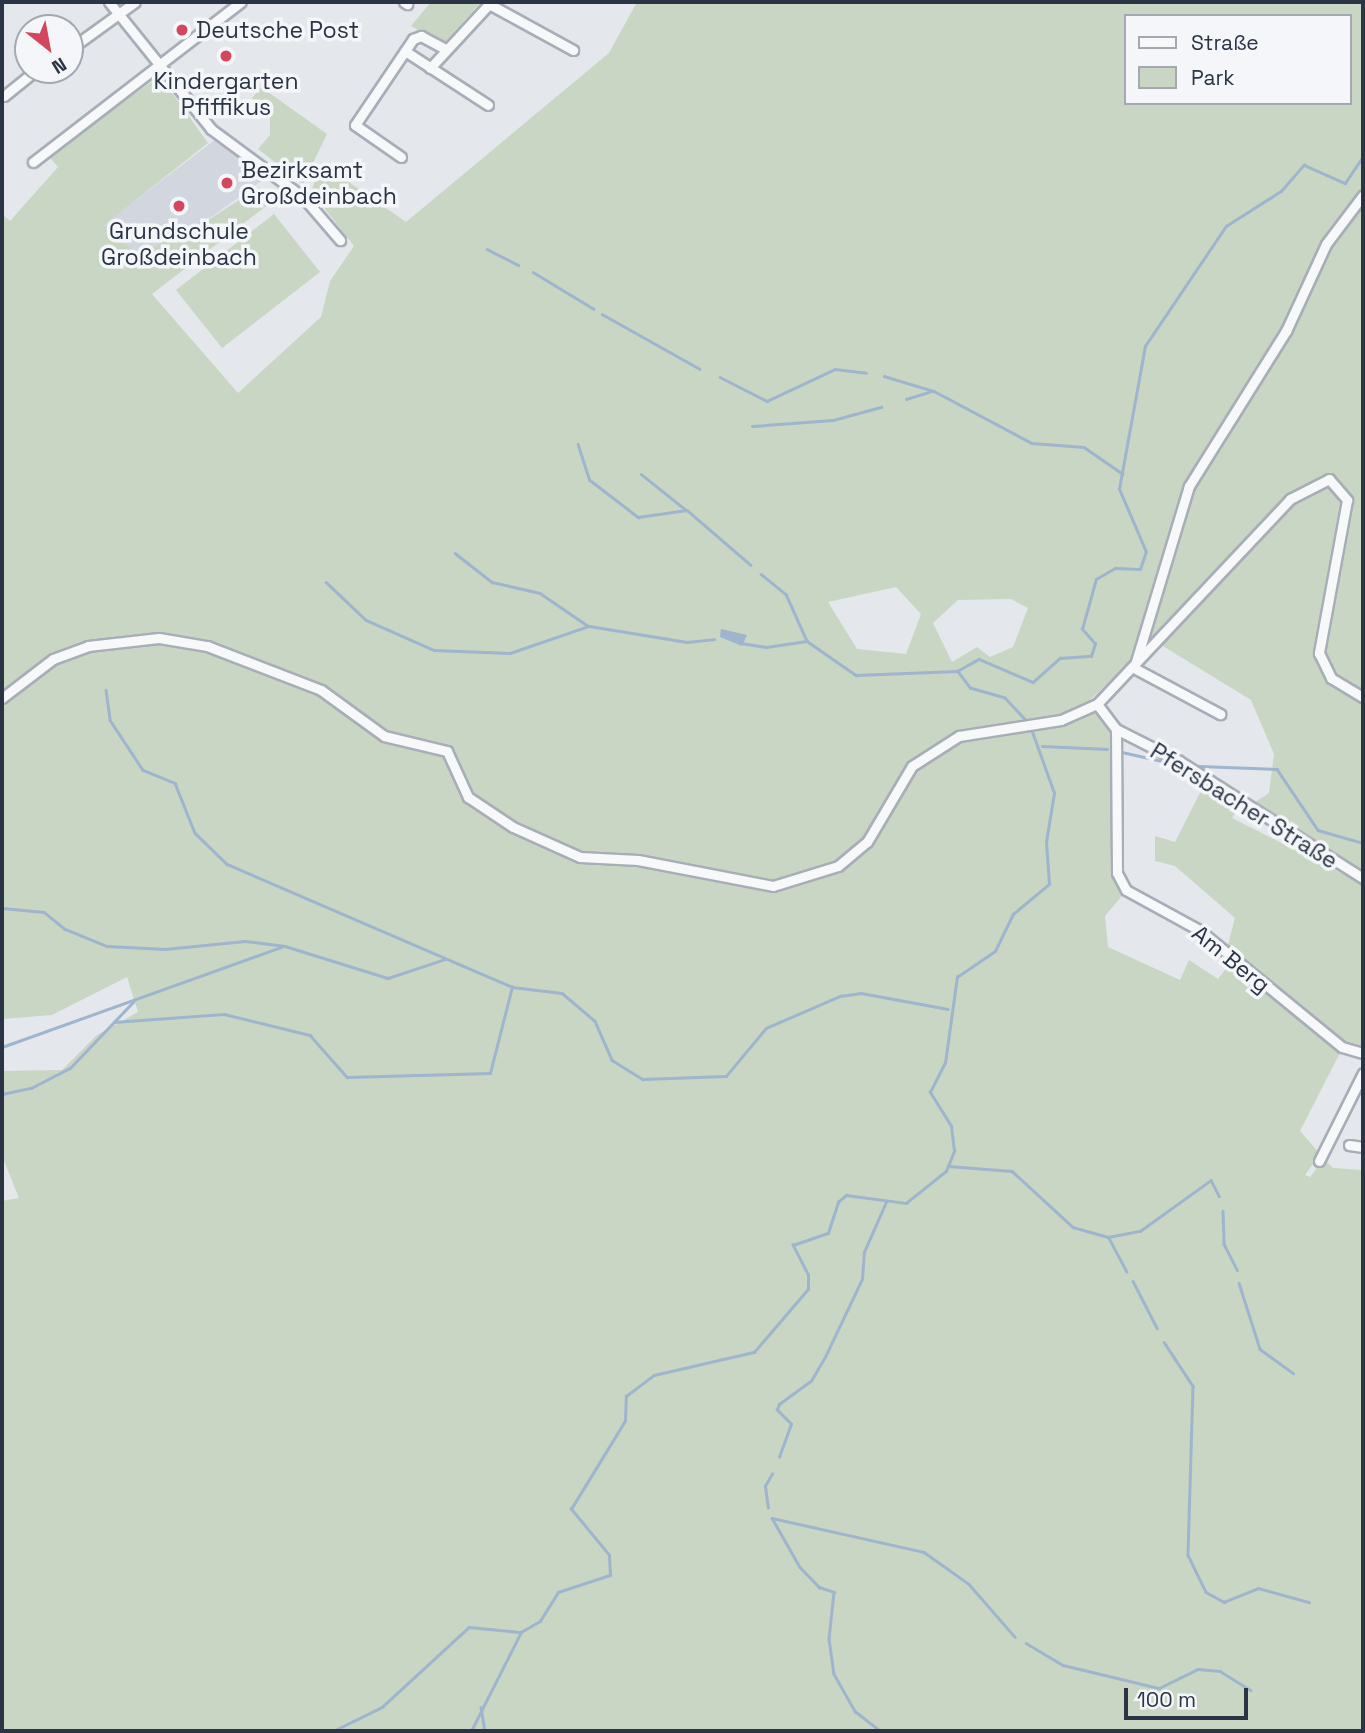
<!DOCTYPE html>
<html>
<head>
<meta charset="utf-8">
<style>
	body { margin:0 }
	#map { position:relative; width:1365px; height:1733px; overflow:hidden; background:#e4e7ec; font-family:"Space Grotesk",sans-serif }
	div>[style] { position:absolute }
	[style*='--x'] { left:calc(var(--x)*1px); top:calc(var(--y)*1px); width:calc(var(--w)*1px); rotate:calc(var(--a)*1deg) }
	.built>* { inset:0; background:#d2d6de }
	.green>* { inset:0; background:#c9d6c4 }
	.water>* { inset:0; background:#9eb5cd }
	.stream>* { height:2.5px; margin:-1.25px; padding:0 1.25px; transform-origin:1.25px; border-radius:1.25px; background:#9eb5cd }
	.roads { filter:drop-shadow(2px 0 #a8aeb7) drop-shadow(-2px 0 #a8aeb7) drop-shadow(0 2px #a8aeb7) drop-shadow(0 -2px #a8aeb7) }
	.minor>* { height:9px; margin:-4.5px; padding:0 4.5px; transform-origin:4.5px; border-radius:4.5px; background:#f7f8fa }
	.dots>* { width:19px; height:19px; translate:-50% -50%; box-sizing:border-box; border:4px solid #f4f6f9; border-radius:50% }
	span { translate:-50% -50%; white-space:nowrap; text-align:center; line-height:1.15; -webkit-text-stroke:7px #f4f6f9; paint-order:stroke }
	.poi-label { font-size:23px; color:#2a3445 }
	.left { translate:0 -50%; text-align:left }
	.street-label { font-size:23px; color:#2a3445 }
	.frame { position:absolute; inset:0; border:4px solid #2a3445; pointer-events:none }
	.legend { position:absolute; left:1124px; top:14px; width:228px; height:91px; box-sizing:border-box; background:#f4f6f9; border:2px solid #a3a8b1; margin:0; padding:9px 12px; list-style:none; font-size:21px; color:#2a3445 }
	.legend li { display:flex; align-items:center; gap:14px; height:35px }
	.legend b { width:35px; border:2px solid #a3a8b1 }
	.north { position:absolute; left:14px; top:14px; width:70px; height:70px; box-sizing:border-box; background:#f4f6f9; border:2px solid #a3a8b1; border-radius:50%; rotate:149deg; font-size:19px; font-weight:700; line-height:28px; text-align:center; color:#2a3445 }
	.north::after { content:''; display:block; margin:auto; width:24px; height:32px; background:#d4465d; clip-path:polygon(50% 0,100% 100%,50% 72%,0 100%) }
	.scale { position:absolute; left:1124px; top:1688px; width:124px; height:32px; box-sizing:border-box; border:4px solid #2a3445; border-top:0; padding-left:9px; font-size:21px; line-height:24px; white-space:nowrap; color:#2a3445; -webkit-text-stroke:5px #f4f6f9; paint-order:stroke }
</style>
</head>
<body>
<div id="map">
	<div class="built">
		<div style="clip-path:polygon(216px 139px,267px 177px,196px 228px,160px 278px,103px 225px)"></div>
	</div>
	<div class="green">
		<div style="clip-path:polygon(431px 2px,481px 2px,443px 44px,411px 26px)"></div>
		<div style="clip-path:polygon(evenodd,637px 2px,1363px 2px,1363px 873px,1252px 804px,1269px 793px,1274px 754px,1251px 700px,1153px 640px,1088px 702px,1110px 732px,1113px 870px,1121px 897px,1105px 916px,1108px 947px,1180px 980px,1189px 960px,1218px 979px,1231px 962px,1342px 1049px,1300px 1131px,1320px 1154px,1305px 1175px,1310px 1177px,1324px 1159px,1333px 1168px,1363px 1170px,1363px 1731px,2px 1731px,2px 1201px,19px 1198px,2px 1156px,2px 1071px,62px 1070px,97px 1035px,138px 1012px,127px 977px,52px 1015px,2px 1019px,2px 214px,10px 221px,58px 167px,48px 155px,160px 76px,208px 143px,104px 225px,140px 256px,170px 236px,188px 242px,196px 228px,259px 187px,274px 200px,152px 294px,238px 393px,321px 317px,330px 281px,354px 246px,311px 191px,323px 164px,406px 222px,609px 53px,637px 2px,1125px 16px,1349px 16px,1349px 103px,1125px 103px,1125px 16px,637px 2px,896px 587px,921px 614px,906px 654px,857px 649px,828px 602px,896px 587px,637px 2px,1011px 599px,1028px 608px,1013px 647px,990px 657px,977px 647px,952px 662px,933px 623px,958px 600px,1011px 599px)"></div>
		<div style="clip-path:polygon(261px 87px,327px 134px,303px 184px,258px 149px,270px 135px,270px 118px,250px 101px)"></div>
		<div style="clip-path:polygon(274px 214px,320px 272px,222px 348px,176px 290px)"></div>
		<div style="clip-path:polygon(1206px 781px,1240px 807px,1232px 818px,1363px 884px,1363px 1050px,1344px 1045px,1226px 952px,1235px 918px,1175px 866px,1155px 861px,1155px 836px,1175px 842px)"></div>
	</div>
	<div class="water">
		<div style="clip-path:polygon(721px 629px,747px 635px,742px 646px,720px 637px)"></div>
	</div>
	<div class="stream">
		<div style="--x:487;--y:249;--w:35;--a:27"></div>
		<div style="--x:533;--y:272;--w:71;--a:31.2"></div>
		<div style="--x:602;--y:314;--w:112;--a:29.3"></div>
		<div style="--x:884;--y:376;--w:52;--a:16.7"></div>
		<div style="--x:934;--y:391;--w:111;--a:28"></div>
		<div style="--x:1032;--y:443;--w:52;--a:4.4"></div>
		<div style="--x:1084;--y:447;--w:47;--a:34.7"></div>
		<div style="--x:720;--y:377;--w:53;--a:27.1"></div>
		<div style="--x:767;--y:401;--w:75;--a:-25.2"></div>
		<div style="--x:835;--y:369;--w:31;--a:7"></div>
		<div style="--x:906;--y:399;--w:28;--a:-17"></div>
		<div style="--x:752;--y:426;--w:81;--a:-4.2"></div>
		<div style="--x:833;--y:420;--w:50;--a:-15.2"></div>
		<div style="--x:578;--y:444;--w:38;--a:72"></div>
		<div style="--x:590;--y:480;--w:61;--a:37.6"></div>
		<div style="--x:638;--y:517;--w:49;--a:-8.1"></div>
		<div style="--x:687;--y:510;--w:84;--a:40.7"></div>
		<div style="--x:641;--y:474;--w:56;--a:38.5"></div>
		<div style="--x:455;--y:553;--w:47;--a:38.1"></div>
		<div style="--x:492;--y:582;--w:49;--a:12.9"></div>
		<div style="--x:540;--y:593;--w:58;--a:34.5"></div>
		<div style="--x:761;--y:574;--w:32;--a:39"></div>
		<div style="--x:786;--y:594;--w:51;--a:65.9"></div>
		<div style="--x:807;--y:641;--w:60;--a:34.8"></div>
		<div style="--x:856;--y:675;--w:101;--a:-2.3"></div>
		<div style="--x:326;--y:582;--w:55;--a:43.5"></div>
		<div style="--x:366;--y:620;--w:74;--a:23.8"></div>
		<div style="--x:434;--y:650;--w:76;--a:2.3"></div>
		<div style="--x:510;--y:653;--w:83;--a:-18.9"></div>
		<div style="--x:589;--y:626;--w:99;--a:9.3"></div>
		<div style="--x:687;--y:642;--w:27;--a:-6"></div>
		<div style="--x:741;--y:643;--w:25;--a:9"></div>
		<div style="--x:766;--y:647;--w:41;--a:-8.3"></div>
		<div style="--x:106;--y:690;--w:30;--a:82"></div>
		<div style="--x:110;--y:720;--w:60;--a:56.6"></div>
		<div style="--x:143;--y:770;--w:35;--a:22"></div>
		<div style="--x:175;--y:783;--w:54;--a:68.2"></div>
		<div style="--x:195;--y:833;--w:45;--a:44.1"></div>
		<div style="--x:227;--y:864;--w:310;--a:23.3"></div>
		<div style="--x:512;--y:987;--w:50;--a:6.8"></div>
		<div style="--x:562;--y:993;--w:43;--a:40.3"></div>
		<div style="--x:595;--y:1021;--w:43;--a:66.4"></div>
		<div style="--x:612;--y:1060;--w:36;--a:32"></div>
		<div style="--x:643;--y:1079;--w:83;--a:-2.1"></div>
		<div style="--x:726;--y:1076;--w:62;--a:-50.2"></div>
		<div style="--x:766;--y:1028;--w:81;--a:-23.4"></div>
		<div style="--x:840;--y:996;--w:21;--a:-8"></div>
		<div style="--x:861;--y:993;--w:88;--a:10.4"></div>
		<div style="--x:1028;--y:723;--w:34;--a:-133"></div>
		<div style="--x:1005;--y:698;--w:36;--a:-164"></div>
		<div style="--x:970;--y:688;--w:21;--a:-127"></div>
		<div style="--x:957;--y:671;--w:25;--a:-29"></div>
		<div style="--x:979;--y:659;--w:59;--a:23.1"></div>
		<div style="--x:1033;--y:682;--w:36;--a:-42"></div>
		<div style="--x:1060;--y:658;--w:31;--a:-4"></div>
		<div style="--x:1091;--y:656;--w:13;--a:-72"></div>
		<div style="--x:1095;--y:644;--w:20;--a:-131"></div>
		<div style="--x:1082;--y:629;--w:52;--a:-74.4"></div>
		<div style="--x:1096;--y:579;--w:22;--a:-30"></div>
		<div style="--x:1115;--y:568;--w:25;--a:2"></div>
		<div style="--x:1140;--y:569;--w:18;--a:-71"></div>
		<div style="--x:1146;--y:552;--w:69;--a:-113.2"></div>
		<div style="--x:1119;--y:489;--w:145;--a:-79.7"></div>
		<div style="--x:1145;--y:346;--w:145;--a:-56"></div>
		<div style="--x:1226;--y:226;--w:65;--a:-32.5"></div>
		<div style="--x:1281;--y:191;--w:35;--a:-49"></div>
		<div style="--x:1304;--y:165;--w:45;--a:23.7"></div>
		<div style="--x:1345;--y:183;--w:32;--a:-56"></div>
		<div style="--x:1042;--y:746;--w:65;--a:2.6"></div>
		<div style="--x:1122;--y:752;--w:50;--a:12.7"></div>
		<div style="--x:1199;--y:766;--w:78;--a:2.2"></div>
		<div style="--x:1277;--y:769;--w:73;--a:56.1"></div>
		<div style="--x:1318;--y:830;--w:47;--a:16.1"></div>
		<div style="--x:2;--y:908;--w:42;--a:5.4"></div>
		<div style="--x:44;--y:912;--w:27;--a:39"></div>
		<div style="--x:65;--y:929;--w:45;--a:22"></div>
		<div style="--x:107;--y:946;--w:58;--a:3"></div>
		<div style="--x:165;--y:949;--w:80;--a:-5.7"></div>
		<div style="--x:245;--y:941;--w:40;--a:7.1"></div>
		<div style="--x:285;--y:946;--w:108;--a:17.3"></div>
		<div style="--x:388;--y:978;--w:60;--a:-18.4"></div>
		<div style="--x:114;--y:1022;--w:110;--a:-4.2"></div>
		<div style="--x:224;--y:1014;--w:89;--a:13.7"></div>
		<div style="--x:310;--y:1035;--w:56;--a:48.6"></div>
		<div style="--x:347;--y:1077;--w:143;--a:-1.6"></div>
		<div style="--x:490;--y:1073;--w:89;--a:-75.7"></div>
		<div style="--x:2;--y:1047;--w:297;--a:-19.7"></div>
		<div style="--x:2;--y:1094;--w:30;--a:-12"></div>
		<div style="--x:31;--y:1088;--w:44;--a:-27.1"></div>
		<div style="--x:70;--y:1068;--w:91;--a:-46.3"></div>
		<div style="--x:948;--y:1166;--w:64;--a:4.5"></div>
		<div style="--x:1012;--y:1171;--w:83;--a:42.6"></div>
		<div style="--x:1073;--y:1227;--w:36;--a:16"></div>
		<div style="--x:1108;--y:1237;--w:33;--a:-11"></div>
		<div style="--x:1140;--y:1231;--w:87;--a:-35.7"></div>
		<div style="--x:1211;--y:1180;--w:18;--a:63"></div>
		<div style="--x:1223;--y:1211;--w:33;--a:88"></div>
		<div style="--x:1224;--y:1244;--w:29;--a:63"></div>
		<div style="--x:1109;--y:1238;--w:38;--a:62"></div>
		<div style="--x:1133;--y:1281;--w:53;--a:62.9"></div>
		<div style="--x:1239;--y:1283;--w:69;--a:72.3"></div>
		<div style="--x:1260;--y:1349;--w:41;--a:36"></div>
		<div style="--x:1164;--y:1342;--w:53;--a:56.6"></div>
		<div style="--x:1193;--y:1386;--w:169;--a:91.7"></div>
		<div style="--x:1188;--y:1555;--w:41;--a:64.1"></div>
		<div style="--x:1206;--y:1592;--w:21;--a:29"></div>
		<div style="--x:1224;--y:1602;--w:37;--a:-22"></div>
		<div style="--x:1258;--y:1588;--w:53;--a:15.4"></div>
		<div style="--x:779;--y:1457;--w:35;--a:-70"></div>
		<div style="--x:791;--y:1424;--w:20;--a:-135"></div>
		<div style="--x:777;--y:1410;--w:6;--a:-72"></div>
		<div style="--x:779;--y:1404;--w:39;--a:-36"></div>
		<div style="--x:811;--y:1381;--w:28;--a:-60"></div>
		<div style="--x:825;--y:1357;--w:86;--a:-64.6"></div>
		<div style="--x:862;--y:1279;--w:27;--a:-86"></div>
		<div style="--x:864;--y:1252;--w:55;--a:-66.3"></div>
		<div style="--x:768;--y:1508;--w:22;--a:-98"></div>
		<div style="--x:765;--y:1486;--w:14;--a:-60"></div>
		<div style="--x:772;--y:1518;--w:156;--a:12.6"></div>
		<div style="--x:924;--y:1552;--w:55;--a:35.4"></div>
		<div style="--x:969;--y:1584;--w:70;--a:49"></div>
		<div style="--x:772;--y:1518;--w:56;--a:60.3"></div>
		<div style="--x:800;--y:1567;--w:28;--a:46"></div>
		<div style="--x:819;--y:1587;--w:16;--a:18"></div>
		<div style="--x:834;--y:1592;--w:47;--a:96.1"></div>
		<div style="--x:829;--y:1639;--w:35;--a:82"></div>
		<div style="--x:834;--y:1674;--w:43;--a:60.4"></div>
		<div style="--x:855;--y:1711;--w:33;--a:38"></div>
		<div style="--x:1026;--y:1643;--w:43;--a:30.7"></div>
		<div style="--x:1063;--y:1665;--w:99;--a:13.5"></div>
		<div style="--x:1159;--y:1688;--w:43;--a:-26"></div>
		<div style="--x:1198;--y:1669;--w:22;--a:5"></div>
		<div style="--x:1220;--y:1671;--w:36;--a:32"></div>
		<div style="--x:481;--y:1707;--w:24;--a:81"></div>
		<div style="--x:333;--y:1731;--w:55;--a:-26.1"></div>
		<div style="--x:382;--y:1707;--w:118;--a:-42.6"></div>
		<div style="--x:469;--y:1627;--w:50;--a:5.7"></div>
		<div style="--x:471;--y:1731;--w:111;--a:-63.2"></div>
		<div style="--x:521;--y:1632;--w:22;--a:-30"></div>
		<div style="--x:540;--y:1621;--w:34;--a:-58"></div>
		<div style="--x:558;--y:1592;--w:55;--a:-18.1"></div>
		<div style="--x:610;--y:1575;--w:20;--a:-93"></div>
		<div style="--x:609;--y:1555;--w:60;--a:-129.6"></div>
		<div style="--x:571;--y:1509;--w:103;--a:-58.5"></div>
		<div style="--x:625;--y:1421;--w:25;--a:-88"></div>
		<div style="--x:626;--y:1396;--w:35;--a:-37"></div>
		<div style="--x:654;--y:1375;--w:103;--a:-13"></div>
		<div style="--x:754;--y:1352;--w:83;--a:-49.4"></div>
		<div style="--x:808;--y:1289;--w:14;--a:-90"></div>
		<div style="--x:808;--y:1275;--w:34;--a:-117"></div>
		<div style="--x:793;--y:1245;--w:37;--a:-19"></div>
		<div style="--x:828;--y:1233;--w:33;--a:-72"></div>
		<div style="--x:838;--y:1202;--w:11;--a:-41"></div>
		<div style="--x:846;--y:1195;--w:61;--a:7.6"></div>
		<div style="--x:906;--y:1203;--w:51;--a:-38.7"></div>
		<div style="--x:946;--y:1171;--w:22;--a:-68"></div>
		<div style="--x:954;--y:1151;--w:25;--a:-97"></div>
		<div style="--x:951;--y:1126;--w:40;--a:-122"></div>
		<div style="--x:930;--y:1092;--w:33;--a:-63"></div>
		<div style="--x:945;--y:1063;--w:87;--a:-82.1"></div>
		<div style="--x:957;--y:977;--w:46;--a:-34.4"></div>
		<div style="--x:995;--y:951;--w:41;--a:-64.1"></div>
		<div style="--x:1013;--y:914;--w:47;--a:-39.8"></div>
		<div style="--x:1049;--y:884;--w:42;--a:-94.1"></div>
		<div style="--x:1046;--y:842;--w:50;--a:-80.7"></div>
		<div style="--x:1054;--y:793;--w:68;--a:-109.8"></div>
		<div style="--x:914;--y:1731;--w:31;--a:0"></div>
	</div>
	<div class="roads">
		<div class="minor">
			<div style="--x:109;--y:2;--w:163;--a:51.2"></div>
			<div style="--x:211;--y:129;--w:114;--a:36.5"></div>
			<div style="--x:303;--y:197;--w:57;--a:49.3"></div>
			<div style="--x:404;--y:2;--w:4;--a:34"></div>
			<div style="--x:489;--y:4;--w:96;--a:28.7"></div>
			<div style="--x:70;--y:49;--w:80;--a:-35.9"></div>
			<div style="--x:405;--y:51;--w:99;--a:33"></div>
			<div style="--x:430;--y:68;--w:90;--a:-47.3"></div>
			<div style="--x:4;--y:96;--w:41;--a:-39.1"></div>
			<div style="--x:401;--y:157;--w:56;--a:-145.2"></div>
			<div style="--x:355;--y:125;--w:104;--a:-56"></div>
			<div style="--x:413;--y:39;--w:9;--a:-21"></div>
			<div style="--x:421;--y:36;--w:27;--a:28"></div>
			<div style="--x:33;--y:162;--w:262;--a:-37.6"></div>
			<div style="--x:1134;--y:668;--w:190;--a:-73.2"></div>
			<div style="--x:1189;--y:486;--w:183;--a:-58"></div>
			<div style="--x:1286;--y:331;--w:96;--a:-65.3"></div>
			<div style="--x:1326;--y:244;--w:61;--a:-52.9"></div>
			<div style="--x:1134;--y:668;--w:98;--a:28.1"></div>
			<div style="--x:2;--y:698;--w:64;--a:-37.4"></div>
			<div style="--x:53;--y:659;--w:37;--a:-20"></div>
			<div style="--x:88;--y:646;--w:71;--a:-6.4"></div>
			<div style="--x:159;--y:638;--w:49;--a:9.5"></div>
			<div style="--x:207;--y:646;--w:122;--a:21.1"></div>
			<div style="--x:321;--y:690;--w:78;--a:36.1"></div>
			<div style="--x:384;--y:736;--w:65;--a:13.4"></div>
			<div style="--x:447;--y:751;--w:51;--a:65.5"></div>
			<div style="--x:468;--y:797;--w:54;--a:33.7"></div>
			<div style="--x:513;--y:827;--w:73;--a:24.1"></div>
			<div style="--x:580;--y:857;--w:58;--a:3"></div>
			<div style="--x:638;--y:860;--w:137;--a:10.9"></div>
			<div style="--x:773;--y:886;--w:68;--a:-17.1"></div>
			<div style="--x:838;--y:866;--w:38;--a:-40"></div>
			<div style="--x:867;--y:842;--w:88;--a:-59.4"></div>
			<div style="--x:912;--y:766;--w:56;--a:-32.6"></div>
			<div style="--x:959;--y:736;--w:103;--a:-8.9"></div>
			<div style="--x:1061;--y:720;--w:39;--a:-24"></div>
			<div style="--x:1097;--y:704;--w:282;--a:-46.7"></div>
			<div style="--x:1290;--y:499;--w:44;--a:-27.1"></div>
			<div style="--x:1329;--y:479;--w:28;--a:49"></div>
			<div style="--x:1347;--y:500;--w:156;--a:100.4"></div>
			<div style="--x:1319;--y:653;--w:28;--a:64"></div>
			<div style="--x:1331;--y:678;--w:37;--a:31"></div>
			<div style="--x:1097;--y:704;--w:31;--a:53"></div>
			<div style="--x:1116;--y:729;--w:71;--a:26.9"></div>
			<div style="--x:1179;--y:761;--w:218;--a:32.5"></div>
			<div style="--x:1116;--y:729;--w:144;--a:89.6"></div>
			<div style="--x:1117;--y:873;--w:19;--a:62"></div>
			<div style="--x:1126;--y:890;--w:83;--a:28.7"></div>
			<div style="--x:1199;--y:930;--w:185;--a:39.3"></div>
			<div style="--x:1342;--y:1047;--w:22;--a:16"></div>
			<div style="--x:1349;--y:1145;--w:14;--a:8"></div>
			<div style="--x:1319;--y:1161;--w:98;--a:-63.4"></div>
		</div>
	</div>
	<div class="dots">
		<div style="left:182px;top:30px;background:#d4465d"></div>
		<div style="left:226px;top:56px;background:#d4465d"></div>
		<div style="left:227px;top:183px;background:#d4465d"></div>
		<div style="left:179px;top:206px;background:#d4465d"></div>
	</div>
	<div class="poi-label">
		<span class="left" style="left:196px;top:30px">Deutsche Post</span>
		<span style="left:226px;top:94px">Kindergarten<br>Pfiffikus</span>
		<span class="left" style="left:241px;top:183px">Bezirksamt<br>Großdeinbach</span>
		<span style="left:179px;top:244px">Grundschule<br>Großdeinbach</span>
	</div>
	<div class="street-label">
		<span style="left:1244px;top:806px;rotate:32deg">Pfersbacher Straße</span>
		<span style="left:1231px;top:959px;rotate:39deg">Am Berg</span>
	</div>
	<div class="frame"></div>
	<ul class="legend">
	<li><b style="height:9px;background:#f7f8fa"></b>Straße</li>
	<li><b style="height:19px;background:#c9d6c4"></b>Park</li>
	</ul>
	<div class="north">N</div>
	<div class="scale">100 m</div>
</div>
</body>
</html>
